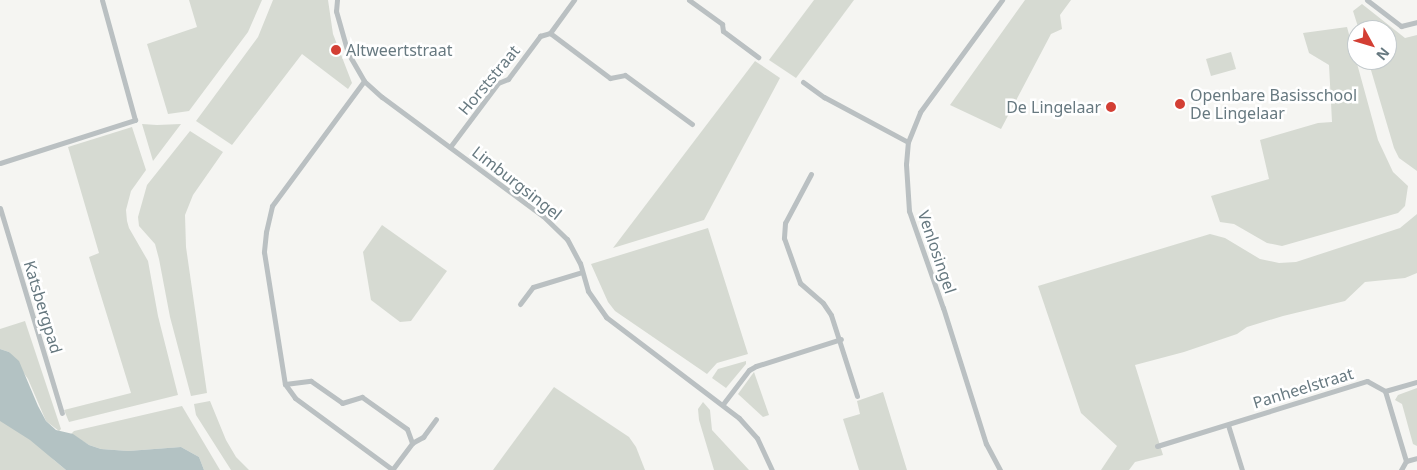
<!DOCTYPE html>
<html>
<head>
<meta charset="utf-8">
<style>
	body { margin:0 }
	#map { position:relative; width:1417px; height:470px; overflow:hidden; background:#f5f5f2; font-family:"Noto Sans",sans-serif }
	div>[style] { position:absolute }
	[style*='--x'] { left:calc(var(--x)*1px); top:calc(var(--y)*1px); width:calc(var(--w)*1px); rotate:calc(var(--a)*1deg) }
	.green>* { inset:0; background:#d6dad2 }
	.water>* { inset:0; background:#b3c2c3 }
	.street>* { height:5px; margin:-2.5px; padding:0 2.5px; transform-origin:2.5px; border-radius:2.5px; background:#bac0c2 }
	.dots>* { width:14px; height:14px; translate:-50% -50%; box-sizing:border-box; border:2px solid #fff; border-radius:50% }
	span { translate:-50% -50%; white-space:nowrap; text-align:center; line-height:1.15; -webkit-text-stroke:5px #fff; paint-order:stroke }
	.poi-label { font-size:16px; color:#677980 }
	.left { translate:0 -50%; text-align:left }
	.right { translate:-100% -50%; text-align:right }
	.street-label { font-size:16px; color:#677980 }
	.north { position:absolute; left:1347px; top:20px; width:50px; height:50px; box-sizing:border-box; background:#fff; border:1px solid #c2c9cc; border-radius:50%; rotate:129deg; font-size:14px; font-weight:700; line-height:20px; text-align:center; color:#677980 }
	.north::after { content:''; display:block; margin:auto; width:18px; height:22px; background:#d33f34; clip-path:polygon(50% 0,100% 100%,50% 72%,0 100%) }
</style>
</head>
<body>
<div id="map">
	<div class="green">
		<div style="clip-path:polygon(189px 0,262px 0,248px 32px,189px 111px,168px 114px,147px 44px,197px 27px)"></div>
		<div style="clip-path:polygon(273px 0,328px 0,333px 34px,352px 83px,348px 89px,302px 54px,232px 145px,196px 121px,258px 37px)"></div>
		<div style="clip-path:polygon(814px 0,854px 0,796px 78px,769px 60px)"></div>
		<div style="clip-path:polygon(1025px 0,1071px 0,1060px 15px,1062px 29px,1051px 34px,1001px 129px,950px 105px)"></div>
		<div style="clip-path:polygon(1362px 4px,1405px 38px,1417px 35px,1417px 171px,1399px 158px,1394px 148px,1368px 60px,1387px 60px,1387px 30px,1359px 30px,1353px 11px)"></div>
		<div style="clip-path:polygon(1347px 27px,1378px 140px,1393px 172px,1408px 186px,1405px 206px,1398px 213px,1282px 246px,1267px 243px,1234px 224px,1220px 222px,1211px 196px,1269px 179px,1260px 140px,1318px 123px,1332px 122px,1329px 65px,1309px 53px,1303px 33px)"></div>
		<div style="clip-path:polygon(1231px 52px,1236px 69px,1211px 76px,1206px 59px)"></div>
		<div style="clip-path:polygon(755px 61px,780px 78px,704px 220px,613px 248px)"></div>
		<div style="clip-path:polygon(142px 124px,157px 125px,181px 124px,153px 161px)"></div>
		<div style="clip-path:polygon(132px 127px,146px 170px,131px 191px,126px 210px,127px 221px,129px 228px,148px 261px,158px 316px,178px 395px,69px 422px,64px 410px,131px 393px,89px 257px,99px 253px,68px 147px)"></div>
		<div style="clip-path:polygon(190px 131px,223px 152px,193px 195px,185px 215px,186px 247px,207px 393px,191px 396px,170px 317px,159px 259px,155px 244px,139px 226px,138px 217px,147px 185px)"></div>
		<div style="clip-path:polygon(1417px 214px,1417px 273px,1405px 278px,1365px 282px,1345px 301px,1283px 316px,1247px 327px,1237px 334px,1184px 352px,1135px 365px,1163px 455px,1135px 462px,1129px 470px,1101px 470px,1117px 446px,1081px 413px,1038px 286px,1210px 234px,1225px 238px,1260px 259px,1279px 263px,1296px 262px,1400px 228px)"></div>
		<div style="clip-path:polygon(382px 225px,447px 271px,411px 321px,400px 322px,371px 300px,363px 252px)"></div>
		<div style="clip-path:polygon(708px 228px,748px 354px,717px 363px,707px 374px,615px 311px,608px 302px,591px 264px)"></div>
		<div style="clip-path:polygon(25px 321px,61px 429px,59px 431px,46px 421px,28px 379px,9px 352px,0 349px,0 329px)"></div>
		<div style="clip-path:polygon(746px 361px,746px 364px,726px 388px,712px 378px,718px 369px)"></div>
		<div style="clip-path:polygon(754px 372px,769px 415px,763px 417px,738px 394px)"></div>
		<div style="clip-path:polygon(554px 387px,629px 437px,636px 447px,645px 470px,493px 470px)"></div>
		<div style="clip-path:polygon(1417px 388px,1417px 446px,1413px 444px,1402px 404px,1395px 400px,1398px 395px)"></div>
		<div style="clip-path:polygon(883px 392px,907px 470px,859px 470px,843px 419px,860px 414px,857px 401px)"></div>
		<div style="clip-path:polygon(0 397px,54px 460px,66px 470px,0 470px)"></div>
		<div style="clip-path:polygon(210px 401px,226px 440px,236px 457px,249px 470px,231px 470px,196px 415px,194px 404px)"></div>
		<div style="clip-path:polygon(703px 402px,710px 410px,712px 430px,749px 470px,714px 470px,699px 420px,698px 409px)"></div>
		<div style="clip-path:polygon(182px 406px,220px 470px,204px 470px,199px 457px,181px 447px,128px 451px,101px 449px,89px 445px,71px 434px,74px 431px)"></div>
	</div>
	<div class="water">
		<div style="clip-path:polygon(0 349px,9px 352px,19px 361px,38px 406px,46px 421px,56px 430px,73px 434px,89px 445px,101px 449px,128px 451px,181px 447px,199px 457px,204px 470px,66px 470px,30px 440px,0 421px)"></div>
	</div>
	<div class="street">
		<div style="--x:337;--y:0;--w:11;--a:95"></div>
		<div style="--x:336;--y:11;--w:44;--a:74.1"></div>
		<div style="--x:348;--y:53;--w:32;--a:60"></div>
		<div style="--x:364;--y:81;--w:24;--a:42"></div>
		<div style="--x:382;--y:97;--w:200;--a:36.5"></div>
		<div style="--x:543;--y:216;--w:33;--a:44"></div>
		<div style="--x:567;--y:239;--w:27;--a:62"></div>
		<div style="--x:580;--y:263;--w:29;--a:74"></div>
		<div style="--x:588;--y:291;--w:32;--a:55"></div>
		<div style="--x:606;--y:317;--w:167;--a:37.2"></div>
		<div style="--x:739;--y:418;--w:27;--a:48"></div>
		<div style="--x:757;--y:438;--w:35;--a:65"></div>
		<div style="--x:689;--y:0;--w:41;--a:36"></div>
		<div style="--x:722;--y:24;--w:7;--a:82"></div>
		<div style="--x:723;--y:31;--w:44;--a:36.6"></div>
		<div style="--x:1367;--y:0;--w:43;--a:37.4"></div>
		<div style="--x:1401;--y:26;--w:16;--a:-14"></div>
		<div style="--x:550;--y:33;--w:75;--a:36.9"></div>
		<div style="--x:610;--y:78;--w:15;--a:-11"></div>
		<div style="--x:625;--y:75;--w:83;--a:36.2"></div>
		<div style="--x:364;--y:81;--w:155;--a:126.4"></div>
		<div style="--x:272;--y:206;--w:27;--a:103"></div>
		<div style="--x:266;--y:232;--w:20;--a:96"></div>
		<div style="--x:264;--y:252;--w:134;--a:81"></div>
		<div style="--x:285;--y:384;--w:17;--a:54"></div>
		<div style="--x:295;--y:398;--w:122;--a:36.3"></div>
		<div style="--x:803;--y:82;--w:26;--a:36"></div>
		<div style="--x:824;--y:97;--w:95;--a:28.2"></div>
		<div style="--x:450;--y:147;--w:80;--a:-53.1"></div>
		<div style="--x:498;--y:83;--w:11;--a:-22"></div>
		<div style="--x:508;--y:79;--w:54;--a:-53.3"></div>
		<div style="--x:540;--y:36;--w:10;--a:-17"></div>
		<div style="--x:550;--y:33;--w:41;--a:-54"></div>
		<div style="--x:0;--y:163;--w:142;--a:-17.7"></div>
		<div style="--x:135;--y:120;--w:124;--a:-105.4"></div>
		<div style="--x:811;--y:174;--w:55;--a:118"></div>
		<div style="--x:785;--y:223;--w:15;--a:94"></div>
		<div style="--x:784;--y:238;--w:48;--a:70.4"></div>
		<div style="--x:800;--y:283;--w:30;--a:41"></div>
		<div style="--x:823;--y:303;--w:14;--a:56"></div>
		<div style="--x:831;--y:315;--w:85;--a:72.2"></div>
		<div style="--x:0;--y:208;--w:214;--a:73.2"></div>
		<div style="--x:520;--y:304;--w:21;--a:-53"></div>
		<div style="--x:533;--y:287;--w:51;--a:-17"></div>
		<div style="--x:285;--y:384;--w:26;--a:-7"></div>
		<div style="--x:311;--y:381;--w:38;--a:35"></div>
		<div style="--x:342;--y:403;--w:21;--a:-17"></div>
		<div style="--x:362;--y:397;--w:55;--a:35.4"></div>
		<div style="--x:407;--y:429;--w:15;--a:70"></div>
		<div style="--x:723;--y:404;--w:43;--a:-52.6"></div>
		<div style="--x:749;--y:370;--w:8;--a:-30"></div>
		<div style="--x:756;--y:366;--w:89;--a:-17.6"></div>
		<div style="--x:1228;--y:425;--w:47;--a:72.7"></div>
		<div style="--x:1157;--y:446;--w:220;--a:-17.2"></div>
		<div style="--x:1367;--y:381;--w:21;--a:29"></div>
		<div style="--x:1406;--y:461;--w:73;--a:-106.7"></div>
		<div style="--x:1385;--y:391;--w:33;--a:-16"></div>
		<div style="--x:392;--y:470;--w:34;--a:-53"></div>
		<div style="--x:412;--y:443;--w:13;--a:-29"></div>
		<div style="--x:423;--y:437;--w:22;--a:-54"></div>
		<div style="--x:1000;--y:470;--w:30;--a:-118"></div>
		<div style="--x:986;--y:444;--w:143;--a:-107.5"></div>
		<div style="--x:943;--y:308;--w:103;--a:-109.3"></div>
		<div style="--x:909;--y:211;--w:47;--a:-93.7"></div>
		<div style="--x:906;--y:164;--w:22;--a:-85"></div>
		<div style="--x:908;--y:142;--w:32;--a:-68"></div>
		<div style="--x:920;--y:112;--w:139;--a:-53.8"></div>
		<div style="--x:1401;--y:470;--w:10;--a:-61"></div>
		<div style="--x:1406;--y:461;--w:11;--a:-15"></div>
	</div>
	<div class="dots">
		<div style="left:336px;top:50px;background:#d33f34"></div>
		<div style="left:1180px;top:104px;background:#d33f34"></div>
		<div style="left:1111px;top:107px;background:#d33f34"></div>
	</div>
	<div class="poi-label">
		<span class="left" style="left:346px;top:50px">Altweertstraat</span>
		<span class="left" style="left:1190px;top:104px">Openbare Basisschool<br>De Lingelaar</span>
		<span class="right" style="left:1101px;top:107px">De Lingelaar</span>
	</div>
	<div class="street-label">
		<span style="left:489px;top:80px;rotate:-50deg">Horststraat</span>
		<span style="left:517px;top:183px;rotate:38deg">Limburgsingel</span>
		<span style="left:937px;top:252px;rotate:71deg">Venlosingel</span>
		<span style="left:43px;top:307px;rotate:73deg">Katsbergpad</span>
		<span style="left:1303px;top:388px;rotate:-17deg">Panheelstraat</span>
	</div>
	<div class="north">N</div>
</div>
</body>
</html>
